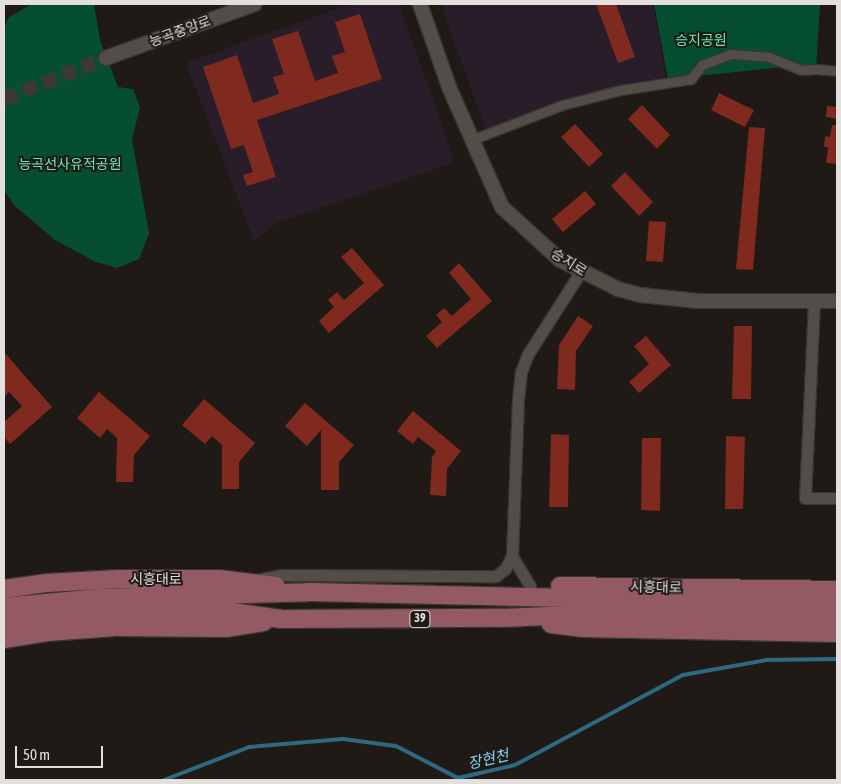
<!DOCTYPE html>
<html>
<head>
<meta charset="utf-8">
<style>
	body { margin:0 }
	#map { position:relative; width:841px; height:784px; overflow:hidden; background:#1f1a16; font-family:"Asap Condensed","Noto Sans KR",sans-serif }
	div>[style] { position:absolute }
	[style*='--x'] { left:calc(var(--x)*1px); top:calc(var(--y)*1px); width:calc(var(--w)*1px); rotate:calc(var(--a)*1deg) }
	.education>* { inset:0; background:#2a1d2a }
	.green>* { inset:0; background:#064e32 }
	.stream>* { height:4px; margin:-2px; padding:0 2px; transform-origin:2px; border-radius:2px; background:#2d6981 }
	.building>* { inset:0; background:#7f291f }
	.tertiary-tunnel>* { height:14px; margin-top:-7px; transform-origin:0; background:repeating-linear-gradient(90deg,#3c3834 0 14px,transparent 0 21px) }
	.roads { filter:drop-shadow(1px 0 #393533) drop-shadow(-1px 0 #393533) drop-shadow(0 1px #393533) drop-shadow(0 -1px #393533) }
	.pedestrian>* { height:9px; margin:-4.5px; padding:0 4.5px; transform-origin:4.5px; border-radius:4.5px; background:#534d48 }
	.minor>* { height:11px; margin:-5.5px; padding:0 5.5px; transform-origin:5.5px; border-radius:5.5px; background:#534d48 }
	.tertiary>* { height:14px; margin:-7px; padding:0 7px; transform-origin:7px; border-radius:7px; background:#534d48 }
	.primary>* { height:18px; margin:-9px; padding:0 9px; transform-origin:9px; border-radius:9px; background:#945a64 }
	span { translate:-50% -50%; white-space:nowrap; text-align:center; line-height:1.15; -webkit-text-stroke:4px #1f1a16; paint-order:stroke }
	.shield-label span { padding:1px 4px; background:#1f1a16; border:1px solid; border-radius:4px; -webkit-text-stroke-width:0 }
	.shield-label { font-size:12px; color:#e3dfdc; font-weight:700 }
	.street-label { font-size:14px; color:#e3dfdc }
	.park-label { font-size:14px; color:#66edad }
	.water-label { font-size:15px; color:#82d1f2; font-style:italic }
	.frame { position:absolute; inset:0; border:5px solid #e3dfdc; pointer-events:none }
	.scale { position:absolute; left:15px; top:746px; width:88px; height:22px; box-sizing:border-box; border:2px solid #e3dfdc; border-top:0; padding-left:6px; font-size:15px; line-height:18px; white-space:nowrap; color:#e3dfdc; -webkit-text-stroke:4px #1f1a16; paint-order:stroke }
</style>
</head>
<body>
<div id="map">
	<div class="education">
		<div style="clip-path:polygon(350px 4px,399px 4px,455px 162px,276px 223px,254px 241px,186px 63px)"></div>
		<div style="clip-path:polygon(441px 4px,653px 4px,667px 83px,621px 90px,487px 134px)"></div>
	</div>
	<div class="green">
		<div style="clip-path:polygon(32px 4px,94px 4px,100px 40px,118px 87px,133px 89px,140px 107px,132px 140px,149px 233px,139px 259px,117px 268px,96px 262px,55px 240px,14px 205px,4px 190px,4px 28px,9px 17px)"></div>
		<div style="clip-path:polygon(654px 4px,820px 4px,816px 69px,802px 65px,668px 79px)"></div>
	</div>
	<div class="stream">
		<div style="--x:164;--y:780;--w:91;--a:-21.2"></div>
		<div style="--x:249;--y:747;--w:94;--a:-4.9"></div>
		<div style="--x:343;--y:739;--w:53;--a:7.5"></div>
		<div style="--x:396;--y:746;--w:70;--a:27.3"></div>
		<div style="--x:458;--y:778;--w:58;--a:-12.8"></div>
		<div style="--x:515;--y:765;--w:191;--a:-28.2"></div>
		<div style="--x:683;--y:675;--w:84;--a:-10.2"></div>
		<div style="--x:766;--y:660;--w:71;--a:-0.8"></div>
	</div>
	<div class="building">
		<div style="clip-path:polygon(596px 4px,616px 4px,635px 57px,618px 63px)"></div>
		<div style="clip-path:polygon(360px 14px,382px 79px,257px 120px,276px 177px,247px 186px,243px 175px,253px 172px,244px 145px,231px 149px,203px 67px,237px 55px,253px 103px,279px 94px,273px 77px,284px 74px,272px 39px,298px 31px,315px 81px,338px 73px,332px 56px,345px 52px,335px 22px)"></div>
		<div style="clip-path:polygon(719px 93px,754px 110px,745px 127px,711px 110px)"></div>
		<div style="clip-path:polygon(642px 105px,670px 135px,657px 149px,628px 119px)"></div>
		<div style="clip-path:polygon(827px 106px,837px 107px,837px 119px,826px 117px)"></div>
		<div style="clip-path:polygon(575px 124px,603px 154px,589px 167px,561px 137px)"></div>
		<div style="clip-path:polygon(832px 125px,837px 125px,837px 164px,826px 163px,828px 147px,824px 147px,825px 136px,830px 137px)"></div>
		<div style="clip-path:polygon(749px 127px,765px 128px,753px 270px,736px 269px)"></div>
		<div style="clip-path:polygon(625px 172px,653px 202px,639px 216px,611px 186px)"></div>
		<div style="clip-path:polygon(585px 191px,596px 204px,563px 232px,552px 219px)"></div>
		<div style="clip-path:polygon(649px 221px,666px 222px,663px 262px,646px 261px)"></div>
		<div style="clip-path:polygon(352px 248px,384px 285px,329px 333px,319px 321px,334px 307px,328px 300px,337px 292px,344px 300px,364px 283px,341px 257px)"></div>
		<div style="clip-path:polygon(459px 263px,492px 301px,437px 348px,426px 336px,442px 322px,436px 315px,444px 308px,452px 316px,471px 299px,449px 273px)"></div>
		<div style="clip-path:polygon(578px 316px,593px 326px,576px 351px,575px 390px,557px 389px,559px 345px)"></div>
		<div style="clip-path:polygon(734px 326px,752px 326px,751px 399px,732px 399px)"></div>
		<div style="clip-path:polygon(646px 336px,671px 365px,639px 393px,629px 382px,649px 364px,634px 346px)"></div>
		<div style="clip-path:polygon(4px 352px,52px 407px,10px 444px,4px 437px,4px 422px,22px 406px,9px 392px,4px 397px)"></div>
		<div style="clip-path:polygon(99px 392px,150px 436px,134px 455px,133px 482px,116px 482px,117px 438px,107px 429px,100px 438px,77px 418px)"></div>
		<div style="clip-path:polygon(204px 399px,255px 443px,239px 462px,239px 489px,222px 489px,222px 445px,212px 436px,205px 444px,182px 425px)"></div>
		<div style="clip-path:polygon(305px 403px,354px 445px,339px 462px,339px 490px,321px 490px,321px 430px,307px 446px,285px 426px)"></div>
		<div style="clip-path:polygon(413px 411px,461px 451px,447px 469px,446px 496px,430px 495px,432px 457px,436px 451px,418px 437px,413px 444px,397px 431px)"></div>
		<div style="clip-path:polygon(551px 434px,569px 435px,568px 507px,549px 507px)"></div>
		<div style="clip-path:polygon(726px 436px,745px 437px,743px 509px,725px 509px)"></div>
		<div style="clip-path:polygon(642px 438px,661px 438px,660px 511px,641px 510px)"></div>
	</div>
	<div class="tertiary-tunnel">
		<div style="--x:4;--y:99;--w:110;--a:-21.9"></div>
	</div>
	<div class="roads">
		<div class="pedestrian">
			<div style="--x:471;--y:140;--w:97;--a:-21"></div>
			<div style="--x:562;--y:105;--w:61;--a:-14.3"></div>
			<div style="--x:621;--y:90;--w:71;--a:-8.9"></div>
			<div style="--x:691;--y:79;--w:18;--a:-52"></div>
			<div style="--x:702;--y:65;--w:30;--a:-21"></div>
			<div style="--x:730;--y:54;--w:39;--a:4"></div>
			<div style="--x:769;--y:57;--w:35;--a:22"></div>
			<div style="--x:802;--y:70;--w:14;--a:-4"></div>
			<div style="--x:816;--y:69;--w:21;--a:5"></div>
		</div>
		<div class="minor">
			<div style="--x:814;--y:301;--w:197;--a:92.6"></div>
			<div style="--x:805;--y:498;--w:32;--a:0"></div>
			<div style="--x:512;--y:556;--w:156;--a:-87.8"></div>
			<div style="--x:518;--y:400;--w:28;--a:-84"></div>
			<div style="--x:521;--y:372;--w:19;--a:-69"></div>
			<div style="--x:528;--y:354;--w:98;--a:-57.4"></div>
			<div style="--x:257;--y:580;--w:25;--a:-12"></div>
			<div style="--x:281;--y:575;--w:215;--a:0.3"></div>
			<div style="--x:496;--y:576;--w:11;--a:-38"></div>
			<div style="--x:505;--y:569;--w:15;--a:-62"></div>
			<div style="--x:512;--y:556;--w:35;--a:59"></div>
		</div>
		<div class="tertiary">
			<div style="--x:420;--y:4;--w:88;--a:70.7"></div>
			<div style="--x:449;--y:87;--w:131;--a:66.2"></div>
			<div style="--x:502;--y:207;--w:79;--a:42.4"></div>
			<div style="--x:560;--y:260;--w:65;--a:26.6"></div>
			<div style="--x:618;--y:289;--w:24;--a:15"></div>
			<div style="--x:641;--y:295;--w:57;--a:6"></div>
			<div style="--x:698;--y:301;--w:139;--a:0"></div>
			<div style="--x:106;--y:58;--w:158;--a:-20"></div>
		</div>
		<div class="primary">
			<div style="--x:560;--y:586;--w:277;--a:0.8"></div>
			<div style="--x:4;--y:589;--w:42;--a:-8.1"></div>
			<div style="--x:46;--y:583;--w:73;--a:-3.1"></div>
			<div style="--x:119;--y:579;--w:100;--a:0"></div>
			<div style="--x:219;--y:579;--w:57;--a:7"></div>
			<div style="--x:4;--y:607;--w:95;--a:-5.4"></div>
			<div style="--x:99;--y:598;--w:210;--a:-1.6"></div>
			<div style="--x:309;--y:592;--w:528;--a:1.3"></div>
			<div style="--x:4;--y:623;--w:96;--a:-6"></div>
			<div style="--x:99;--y:613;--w:126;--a:-0.9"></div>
			<div style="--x:225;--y:611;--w:57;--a:8.1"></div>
			<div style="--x:281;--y:619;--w:220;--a:-0.3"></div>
			<div style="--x:501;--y:618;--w:91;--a:-2.5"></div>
			<div style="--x:592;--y:614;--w:245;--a:0.7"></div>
			<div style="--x:551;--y:624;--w:31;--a:7"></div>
			<div style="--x:582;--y:628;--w:255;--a:1.1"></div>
			<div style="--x:4;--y:639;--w:45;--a:-9"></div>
			<div style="--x:48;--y:632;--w:67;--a:-4.3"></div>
			<div style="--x:115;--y:627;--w:111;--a:0.5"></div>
			<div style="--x:226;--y:628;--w:38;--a:-9"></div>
		</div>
	</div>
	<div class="shield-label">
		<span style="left:420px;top:619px">39</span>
	</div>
	<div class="street-label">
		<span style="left:180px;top:31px;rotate:-20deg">능곡중앙로</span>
		<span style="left:569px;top:262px;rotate:33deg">승지로</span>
		<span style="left:156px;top:579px">시흥대로</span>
		<span style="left:656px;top:587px;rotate:1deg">시흥대로</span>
	</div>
	<div class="park-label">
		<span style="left:701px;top:40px">승지공원</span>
		<span style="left:70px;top:164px">능곡선사유적공원</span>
	</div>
	<div class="water-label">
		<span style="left:488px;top:759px;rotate:-13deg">장현천</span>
	</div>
	<div class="frame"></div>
	<div class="scale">50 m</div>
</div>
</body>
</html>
